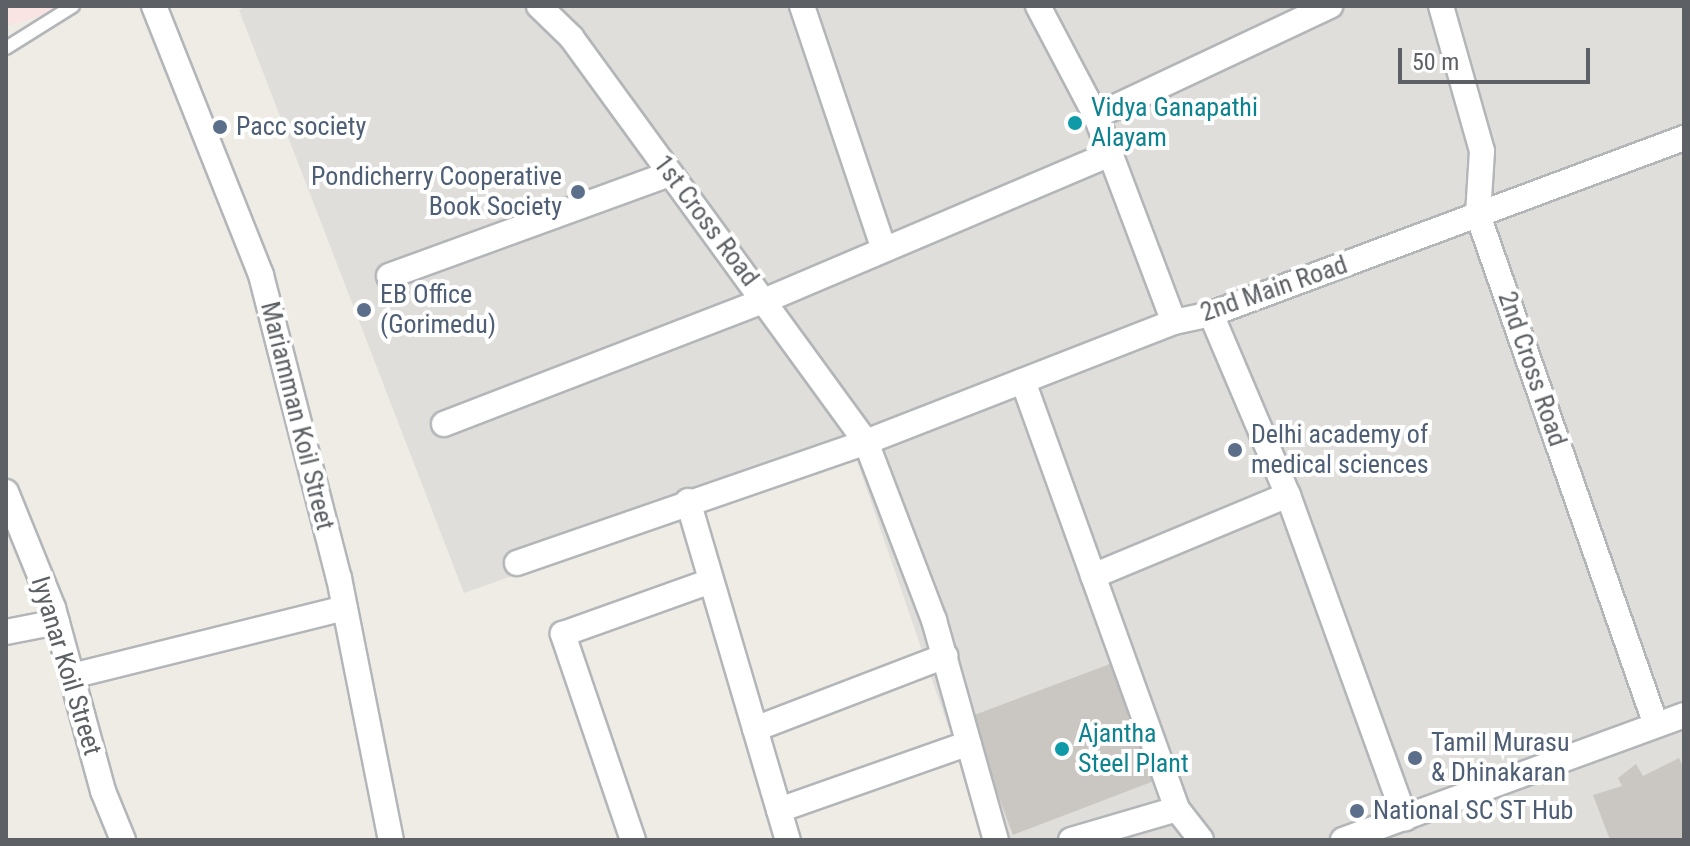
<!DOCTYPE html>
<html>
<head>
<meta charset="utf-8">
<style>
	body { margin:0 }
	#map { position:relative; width:1690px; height:846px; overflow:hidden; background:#eeece5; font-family:"Roboto Condensed",sans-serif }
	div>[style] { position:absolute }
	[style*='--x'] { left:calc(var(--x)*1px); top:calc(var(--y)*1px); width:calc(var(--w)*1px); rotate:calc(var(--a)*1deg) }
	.industrial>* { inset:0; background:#e0deda }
	.medical>* { inset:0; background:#fae4e3 }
	.building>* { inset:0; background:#cac7c2 }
	.roads { filter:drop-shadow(2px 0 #b3b6b9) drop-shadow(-2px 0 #b3b6b9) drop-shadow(0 2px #b3b6b9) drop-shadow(0 -2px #b3b6b9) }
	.lane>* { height:12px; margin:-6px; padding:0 6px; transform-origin:6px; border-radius:6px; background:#fff }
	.street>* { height:24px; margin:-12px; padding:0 12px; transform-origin:12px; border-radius:12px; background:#fff }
	.dots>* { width:22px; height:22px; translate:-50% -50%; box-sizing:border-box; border:4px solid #fff; border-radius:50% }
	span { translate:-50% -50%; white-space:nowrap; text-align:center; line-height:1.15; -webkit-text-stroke:8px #fff; paint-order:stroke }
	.culture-label { font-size:26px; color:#0d838f }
	.left { translate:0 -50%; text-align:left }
	.service-label { font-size:26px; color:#4e5e75 }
	.right { translate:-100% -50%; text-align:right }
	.street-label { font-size:26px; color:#5d6165 }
	.frame { position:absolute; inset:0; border:8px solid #5d6165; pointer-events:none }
	.scale { position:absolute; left:1398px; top:48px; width:192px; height:36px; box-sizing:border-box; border:4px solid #5d6165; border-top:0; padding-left:10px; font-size:24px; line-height:28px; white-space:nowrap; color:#5d6165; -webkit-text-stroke:6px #fff; paint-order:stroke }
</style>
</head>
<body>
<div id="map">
	<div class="industrial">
		<div style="clip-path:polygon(248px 6px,1684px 6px,1684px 840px,987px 840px,855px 455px,464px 593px,239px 10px)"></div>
	</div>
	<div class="medical">
		<div style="clip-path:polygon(6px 6px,57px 6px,56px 11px,6px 26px)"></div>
	</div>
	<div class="building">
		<div style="clip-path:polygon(1110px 664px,1154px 781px,1013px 835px,969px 717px)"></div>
		<div style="clip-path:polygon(1679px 758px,1684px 768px,1684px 840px,1610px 840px,1593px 795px,1622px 786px,1618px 778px,1636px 764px,1643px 776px)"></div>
	</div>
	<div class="roads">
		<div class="lane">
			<div style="--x:6;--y:48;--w:79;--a:-32.1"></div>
		</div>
		<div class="street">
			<div style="--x:154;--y:6;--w:289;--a:68.3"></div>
			<div style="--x:261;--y:275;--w:313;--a:75.6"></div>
			<div style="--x:339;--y:578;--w:267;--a:78.8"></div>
			<div style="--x:539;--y:6;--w:45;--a:44.1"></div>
			<div style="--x:571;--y:37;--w:501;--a:53.93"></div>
			<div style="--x:866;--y:442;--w:191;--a:69.1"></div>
			<div style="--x:934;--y:620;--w:229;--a:74.3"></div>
			<div style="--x:802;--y:6;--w:257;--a:71.4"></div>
			<div style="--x:1038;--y:6;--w:124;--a:62.2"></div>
			<div style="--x:1096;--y:116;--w:220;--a:69.3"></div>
			<div style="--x:1441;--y:6;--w:151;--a:74.2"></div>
			<div style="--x:1482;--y:151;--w:64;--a:93.6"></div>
			<div style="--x:1478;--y:215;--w:540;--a:70.76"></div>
			<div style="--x:1096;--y:116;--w:259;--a:-25.2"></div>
			<div style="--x:389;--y:276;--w:299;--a:-20"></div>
			<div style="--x:1211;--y:314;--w:197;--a:67"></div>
			<div style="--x:1288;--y:495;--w:344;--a:70.1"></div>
			<div style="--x:1023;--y:381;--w:455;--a:70.2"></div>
			<div style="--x:1177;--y:809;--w:39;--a:52"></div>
			<div style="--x:444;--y:424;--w:345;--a:-21.1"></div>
			<div style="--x:766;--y:300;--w:371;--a:-23"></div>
			<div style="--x:6;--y:492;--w:125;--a:67.9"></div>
			<div style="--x:53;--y:608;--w:190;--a:74.7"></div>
			<div style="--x:103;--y:791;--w:53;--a:67.8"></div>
			<div style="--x:688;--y:501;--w:353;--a:73.6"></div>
			<div style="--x:517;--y:563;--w:369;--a:-19.1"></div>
			<div style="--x:866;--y:442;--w:331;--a:-21.3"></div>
			<div style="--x:1174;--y:322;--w:38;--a:-12"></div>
			<div style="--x:1211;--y:314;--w:505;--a:-20.41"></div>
			<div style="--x:1093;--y:576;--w:211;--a:-22.6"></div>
			<div style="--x:6;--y:632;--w:52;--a:-11.1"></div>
			<div style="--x:72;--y:676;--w:281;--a:-14"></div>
			<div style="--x:755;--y:729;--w:204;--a:-21"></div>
			<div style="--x:779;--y:810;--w:201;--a:-19.4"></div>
			<div style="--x:633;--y:840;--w:218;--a:-108.8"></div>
			<div style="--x:563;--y:634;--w:157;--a:-19.7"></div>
			<div style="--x:1071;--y:840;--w:110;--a:-16.3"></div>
			<div style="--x:1343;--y:840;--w:363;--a:-20.1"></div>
		</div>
	</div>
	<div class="dots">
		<div style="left:1075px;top:123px;background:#0f9aa8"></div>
		<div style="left:220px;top:127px;background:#5c6f8a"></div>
		<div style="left:578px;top:192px;background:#5c6f8a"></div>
		<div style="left:364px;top:310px;background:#5c6f8a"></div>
		<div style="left:1235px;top:450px;background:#5c6f8a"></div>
		<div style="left:1062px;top:749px;background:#0f9aa8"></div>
		<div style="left:1415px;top:758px;background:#5c6f8a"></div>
		<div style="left:1357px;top:811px;background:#5c6f8a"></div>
	</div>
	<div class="culture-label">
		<span class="left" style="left:1091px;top:123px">Vidya Ganapathi<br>Alayam</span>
		<span class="left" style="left:1078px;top:749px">Ajantha<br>Steel Plant</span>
	</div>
	<div class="service-label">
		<span class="left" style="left:236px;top:127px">Pacc society</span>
		<span class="right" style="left:562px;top:192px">Pondicherry Cooperative<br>Book Society</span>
		<span class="left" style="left:380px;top:310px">EB Office<br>(Gorimedu)</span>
		<span class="left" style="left:1251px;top:450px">Delhi academy of<br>medical sciences</span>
		<span class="left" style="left:1431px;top:758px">Tamil Murasu<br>&amp; Dhinakaran</span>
		<span class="left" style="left:1373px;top:811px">National SC ST Hub</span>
	</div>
	<div class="street-label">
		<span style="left:706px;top:221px;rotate:53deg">1st Cross Road</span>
		<span style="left:1274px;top:289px;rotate:-19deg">2nd Main Road</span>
		<span style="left:1532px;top:369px;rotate:71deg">2nd Cross Road</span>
		<span style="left:297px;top:416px;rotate:76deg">Mariamman Koil Street</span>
		<span style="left:66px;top:666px;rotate:73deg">Iyyanar Koil Street</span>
	</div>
	<div class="frame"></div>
	<div class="scale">50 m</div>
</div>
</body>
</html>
